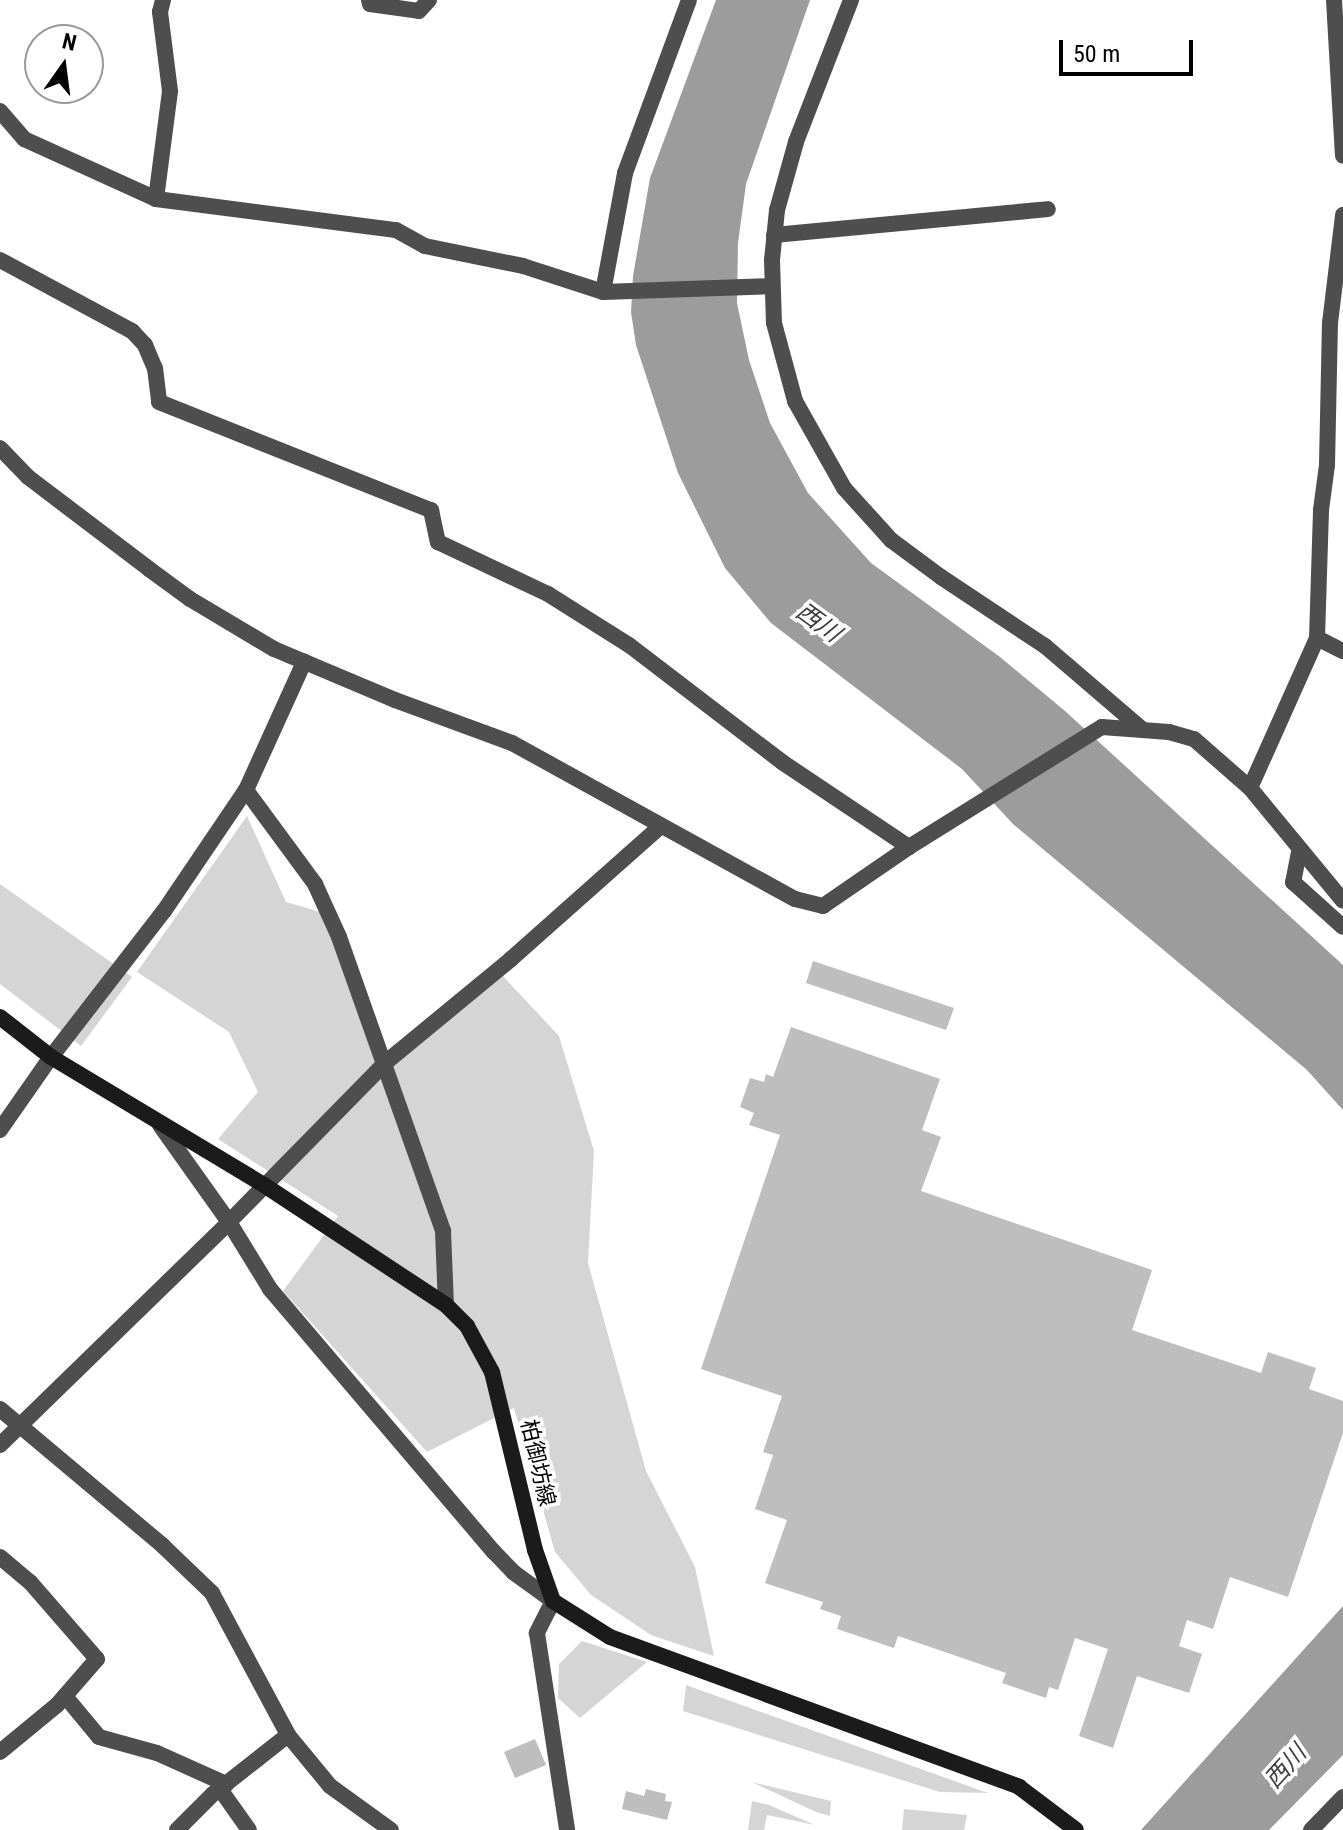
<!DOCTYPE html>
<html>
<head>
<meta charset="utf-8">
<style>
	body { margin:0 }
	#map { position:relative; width:1343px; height:1830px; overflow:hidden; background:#fff; font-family:"Roboto Condensed","Noto Sans JP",sans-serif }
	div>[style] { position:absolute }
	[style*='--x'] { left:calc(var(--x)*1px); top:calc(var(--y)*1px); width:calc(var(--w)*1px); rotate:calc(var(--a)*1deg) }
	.green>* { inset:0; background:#d5d5d5 }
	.water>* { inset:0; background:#9c9c9c }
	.building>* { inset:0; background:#bebebe }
	.minor>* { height:16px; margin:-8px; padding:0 8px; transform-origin:8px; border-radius:8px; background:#4e4e4e }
	.tertiary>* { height:16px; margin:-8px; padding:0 8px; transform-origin:8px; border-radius:8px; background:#4e4e4e }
	.secondary>* { height:16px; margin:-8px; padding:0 8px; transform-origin:8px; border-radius:8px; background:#1b1b1b }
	span { translate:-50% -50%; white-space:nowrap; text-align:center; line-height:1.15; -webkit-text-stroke:7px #fff; paint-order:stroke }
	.street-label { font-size:22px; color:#000 }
	.water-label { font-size:24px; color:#3d3d3d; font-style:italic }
	.north { position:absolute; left:24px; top:24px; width:80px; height:80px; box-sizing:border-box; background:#fff; border:2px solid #999; border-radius:50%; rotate:14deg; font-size:22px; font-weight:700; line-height:32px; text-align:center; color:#000 }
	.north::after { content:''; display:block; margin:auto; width:28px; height:36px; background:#000; clip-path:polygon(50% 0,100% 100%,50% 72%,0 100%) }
	.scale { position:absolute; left:1059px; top:40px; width:134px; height:36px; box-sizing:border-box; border:4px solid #000; border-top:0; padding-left:10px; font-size:24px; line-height:28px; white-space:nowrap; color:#000; -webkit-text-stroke:6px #fff; paint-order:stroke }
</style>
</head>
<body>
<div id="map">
	<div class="green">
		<div style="clip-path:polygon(247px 816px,286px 902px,324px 913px,381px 1077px,501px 974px,559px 1036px,594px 1151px,588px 1263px,646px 1471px,695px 1567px,714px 1656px,651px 1635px,591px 1595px,555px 1552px,514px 1408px,427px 1452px,283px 1291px,338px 1216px,218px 1139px,258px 1092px,229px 1032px,137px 972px)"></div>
		<div style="clip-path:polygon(0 884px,132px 977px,81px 1046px,0 984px)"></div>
		<div style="clip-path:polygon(582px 1641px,647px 1662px,580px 1718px,558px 1698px,559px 1664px)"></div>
		<div style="clip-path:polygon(686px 1685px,988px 1793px,940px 1792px,683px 1711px)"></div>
		<div style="clip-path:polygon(752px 1782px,831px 1801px,830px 1816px,816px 1812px)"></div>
		<div style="clip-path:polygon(752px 1801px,769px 1805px,815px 1825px,767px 1815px,764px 1830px,748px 1830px)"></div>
		<div style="clip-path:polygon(904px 1809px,967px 1815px,964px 1830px,902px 1830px)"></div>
	</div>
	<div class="water">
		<div style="clip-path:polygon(716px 0,810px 0,746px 184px,738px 243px,737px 303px,749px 360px,770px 423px,808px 493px,871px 563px,1000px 657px,1065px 711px,1343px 965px,1343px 1110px,1307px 1070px,1013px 824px,962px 769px,771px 623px,725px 568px,678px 473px,636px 345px,631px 312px,633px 276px,650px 178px)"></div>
		<div style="clip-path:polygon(1343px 1606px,1343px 1755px,1269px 1830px,1141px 1830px)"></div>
	</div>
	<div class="building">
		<div style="clip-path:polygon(813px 961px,954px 1008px,946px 1030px,806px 983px)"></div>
		<div style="clip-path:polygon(791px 1027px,940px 1079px,922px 1130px,941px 1137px,921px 1191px,1152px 1270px,1132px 1330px,1261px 1373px,1268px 1352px,1316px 1368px,1309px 1389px,1343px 1401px,1343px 1433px,1288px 1597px,1230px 1577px,1213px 1629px,1187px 1620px,1179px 1646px,1202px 1654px,1189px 1693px,1137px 1676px,1113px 1748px,1079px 1736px,1108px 1649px,1075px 1638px,1058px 1690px,1049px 1687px,1046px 1698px,1002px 1683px,1006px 1673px,898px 1636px,894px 1648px,837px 1629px,841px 1616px,820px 1609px,823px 1602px,765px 1583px,787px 1520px,755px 1509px,773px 1455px,763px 1452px,782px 1396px,701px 1369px,780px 1135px,749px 1125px,754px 1113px,740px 1107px,750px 1078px,764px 1082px,766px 1074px,773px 1077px)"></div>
		<div style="clip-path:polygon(535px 1739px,546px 1765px,515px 1778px,504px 1752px)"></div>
		<div style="clip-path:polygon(646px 1789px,666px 1794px,665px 1801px,672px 1802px,667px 1820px,622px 1809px,626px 1791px,644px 1796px)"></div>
	</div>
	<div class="minor">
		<div style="--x:369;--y:0;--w:4;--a:76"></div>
		<div style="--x:370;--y:4;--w:49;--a:8.1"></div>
		<div style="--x:419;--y:11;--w:15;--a:-48"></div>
		<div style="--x:1334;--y:0;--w:156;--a:86.7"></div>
		<div style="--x:0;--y:111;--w:37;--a:49"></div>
		<div style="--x:24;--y:139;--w:145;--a:24.4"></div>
		<div style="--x:156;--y:199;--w:242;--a:7.4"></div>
		<div style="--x:396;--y:230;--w:33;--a:29"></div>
		<div style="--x:425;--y:246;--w:100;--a:11.5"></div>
		<div style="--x:523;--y:266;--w:84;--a:18"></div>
		<div style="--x:603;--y:292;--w:169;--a:-2"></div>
		<div style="--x:156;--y:199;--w:109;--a:-82.6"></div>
		<div style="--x:170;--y:91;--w:80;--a:-97.2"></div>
		<div style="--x:160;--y:12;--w:12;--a:-76"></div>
		<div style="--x:774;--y:235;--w:275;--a:-5.4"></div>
		<div style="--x:0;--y:260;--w:150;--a:28.3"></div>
		<div style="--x:132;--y:331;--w:19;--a:47"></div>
		<div style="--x:145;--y:345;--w:25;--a:67"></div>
		<div style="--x:155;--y:368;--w:34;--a:83"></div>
		<div style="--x:159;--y:402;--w:293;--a:21.7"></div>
		<div style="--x:431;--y:510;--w:33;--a:78"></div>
		<div style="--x:438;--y:542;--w:122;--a:25.3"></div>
		<div style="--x:548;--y:594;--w:96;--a:32.2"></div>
		<div style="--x:629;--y:645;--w:193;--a:37.4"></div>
		<div style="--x:782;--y:762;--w:153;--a:33.8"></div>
		<div style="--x:603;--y:292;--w:121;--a:-79.5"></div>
		<div style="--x:625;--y:173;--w:184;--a:-69.7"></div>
		<div style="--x:0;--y:448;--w:40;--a:46"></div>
		<div style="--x:28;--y:477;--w:152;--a:37.2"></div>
		<div style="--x:149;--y:569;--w:51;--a:36.2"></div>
		<div style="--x:190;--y:599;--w:98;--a:30.8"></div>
		<div style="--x:274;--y:649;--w:131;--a:22.9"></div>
		<div style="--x:395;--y:700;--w:125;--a:20.2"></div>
		<div style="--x:512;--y:743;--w:323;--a:28.9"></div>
		<div style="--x:795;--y:899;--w:29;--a:14"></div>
		<div style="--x:823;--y:906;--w:104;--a:-34.5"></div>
		<div style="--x:909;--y:847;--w:227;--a:-31.9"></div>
		<div style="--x:1102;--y:727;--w:67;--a:4.3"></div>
		<div style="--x:1169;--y:732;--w:26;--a:16"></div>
		<div style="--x:1194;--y:739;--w:74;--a:41.2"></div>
		<div style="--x:1250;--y:788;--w:146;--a:50.5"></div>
		<div style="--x:1317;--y:638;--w:29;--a:27"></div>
		<div style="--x:1250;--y:788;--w:164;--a:-65.9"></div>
		<div style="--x:1317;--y:638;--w:128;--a:-88.2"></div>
		<div style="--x:1321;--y:510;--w:45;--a:-82.4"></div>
		<div style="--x:1327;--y:465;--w:142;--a:-88.8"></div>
		<div style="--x:1330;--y:323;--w:109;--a:-83.1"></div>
		<div style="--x:246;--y:790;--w:117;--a:53.7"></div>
		<div style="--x:315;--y:884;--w:58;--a:65.6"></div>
		<div style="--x:339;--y:937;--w:312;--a:70.5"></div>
		<div style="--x:443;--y:1231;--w:74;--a:87.7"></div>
		<div style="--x:1299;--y:852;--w:31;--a:101"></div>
		<div style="--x:1293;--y:882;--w:67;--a:42"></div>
		<div style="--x:160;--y:1125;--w:119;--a:54.6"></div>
		<div style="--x:229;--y:1222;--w:79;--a:58.5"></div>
		<div style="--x:270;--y:1289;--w:345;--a:49.6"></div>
		<div style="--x:494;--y:1552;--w:28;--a:46"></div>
		<div style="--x:513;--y:1572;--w:49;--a:35.9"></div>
		<div style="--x:553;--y:1601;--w:36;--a:117"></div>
		<div style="--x:537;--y:1633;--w:199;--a:81.3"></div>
		<div style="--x:0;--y:1130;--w:89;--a:-55.1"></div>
		<div style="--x:51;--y:1057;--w:185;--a:-52.3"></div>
		<div style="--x:164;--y:911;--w:146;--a:-55.9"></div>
		<div style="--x:246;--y:790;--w:141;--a:-65.6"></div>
		<div style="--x:0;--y:1409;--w:213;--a:40"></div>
		<div style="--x:163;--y:1546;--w:68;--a:43.8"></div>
		<div style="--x:212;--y:1593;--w:161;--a:61.8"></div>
		<div style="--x:288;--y:1735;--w:66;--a:50.5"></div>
		<div style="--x:330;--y:1786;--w:75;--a:35.8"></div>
		<div style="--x:0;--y:1445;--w:320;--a:-44.2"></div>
		<div style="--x:229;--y:1222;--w:223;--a:-45.5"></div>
		<div style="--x:385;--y:1063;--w:163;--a:-39.5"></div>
		<div style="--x:511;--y:959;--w:200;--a:-41.6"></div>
		<div style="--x:0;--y:1557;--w:39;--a:40"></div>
		<div style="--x:30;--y:1582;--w:102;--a:49"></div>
		<div style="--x:97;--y:1659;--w:61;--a:131"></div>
		<div style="--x:57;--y:1705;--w:74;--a:140.5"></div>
		<div style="--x:65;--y:1696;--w:53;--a:50.3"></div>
		<div style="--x:99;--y:1737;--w:60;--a:15.4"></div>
		<div style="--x:157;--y:1753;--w:76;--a:24.2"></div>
		<div style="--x:220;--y:1789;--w:50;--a:54.7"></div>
		<div style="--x:177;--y:1830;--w:51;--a:-45"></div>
		<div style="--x:213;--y:1794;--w:95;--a:-38.2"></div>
		<div style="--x:1311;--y:1830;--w:46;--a:-45.9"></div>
	</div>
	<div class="tertiary">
		<div style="--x:851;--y:0;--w:152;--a:111.2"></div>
		<div style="--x:796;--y:142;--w:71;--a:105.6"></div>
		<div style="--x:777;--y:210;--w:50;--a:95.7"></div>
		<div style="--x:772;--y:260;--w:63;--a:88.2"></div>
		<div style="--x:774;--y:323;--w:81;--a:74.9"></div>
		<div style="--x:795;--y:401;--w:100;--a:60.6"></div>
		<div style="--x:844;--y:488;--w:70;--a:47.9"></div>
		<div style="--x:891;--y:540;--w:62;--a:36.5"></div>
		<div style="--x:941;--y:577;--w:125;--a:33.6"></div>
		<div style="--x:1045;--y:646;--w:128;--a:40.6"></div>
	</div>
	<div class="secondary">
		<div style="--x:0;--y:1017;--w:65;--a:38.1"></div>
		<div style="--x:51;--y:1057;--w:249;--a:31"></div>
		<div style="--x:264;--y:1185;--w:218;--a:33.4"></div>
		<div style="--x:446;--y:1305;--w:30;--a:45"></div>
		<div style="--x:467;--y:1326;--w:52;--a:61.5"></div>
		<div style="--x:492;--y:1372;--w:183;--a:76.4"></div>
		<div style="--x:535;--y:1550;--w:54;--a:70.6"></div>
		<div style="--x:553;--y:1601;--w:67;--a:32.3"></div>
		<div style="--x:610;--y:1637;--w:436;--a:20.1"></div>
		<div style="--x:1019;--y:1787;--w:71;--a:37"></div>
	</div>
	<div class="street-label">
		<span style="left:538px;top:1463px;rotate:77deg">柏御坊線</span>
	</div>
	<div class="water-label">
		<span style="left:818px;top:623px;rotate:36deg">西川</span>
		<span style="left:1286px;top:1767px;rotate:-48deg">西川</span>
	</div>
	<div class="north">N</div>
	<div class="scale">50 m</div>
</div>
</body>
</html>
